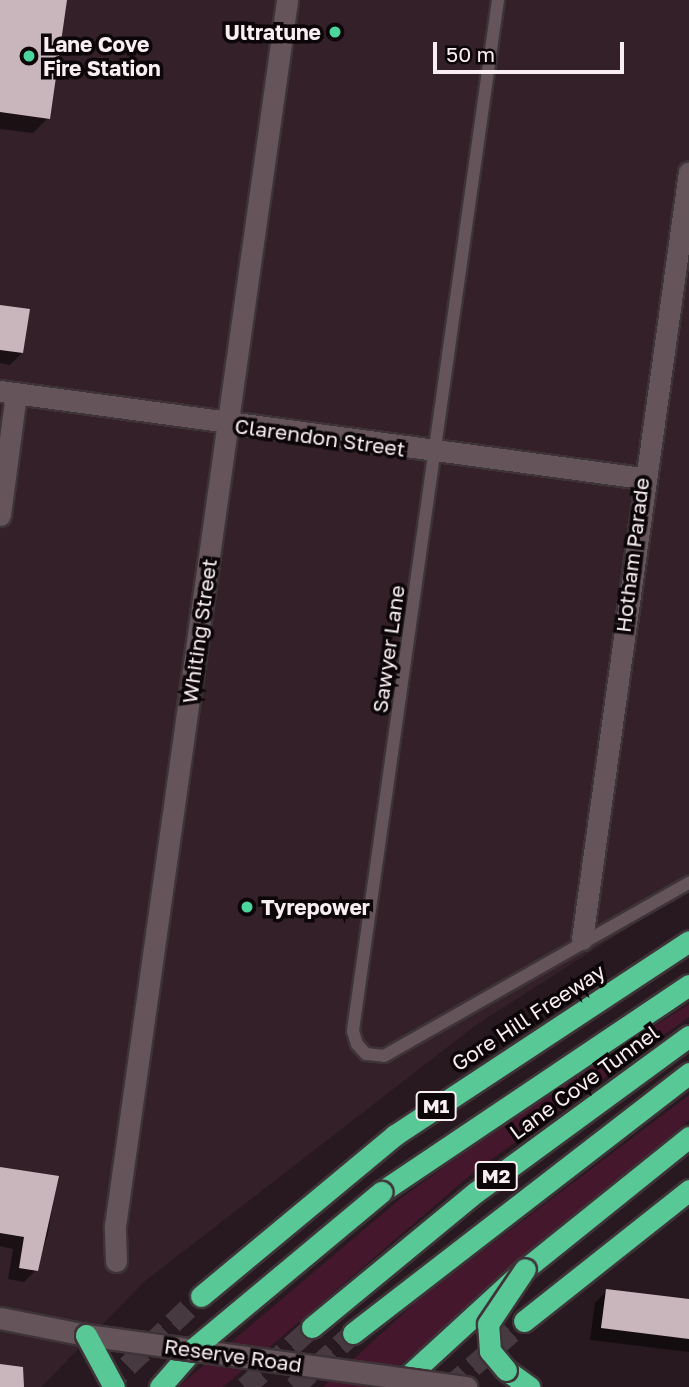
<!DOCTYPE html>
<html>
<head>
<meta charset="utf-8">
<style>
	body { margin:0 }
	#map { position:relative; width:689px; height:1387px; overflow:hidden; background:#27191f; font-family:"Golos Text",sans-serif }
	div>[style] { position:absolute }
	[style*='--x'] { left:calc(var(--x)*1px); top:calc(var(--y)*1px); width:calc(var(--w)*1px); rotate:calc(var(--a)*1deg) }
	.built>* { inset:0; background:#342028 }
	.green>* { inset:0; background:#44172c }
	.shadow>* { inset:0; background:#0007 }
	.building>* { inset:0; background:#c9b6bd }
	.highway-tunnel>* { height:21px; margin-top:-10.5px; transform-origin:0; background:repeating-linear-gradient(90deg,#46393f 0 21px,transparent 0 31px) }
	.roads { filter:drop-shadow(2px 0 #3e3438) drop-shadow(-2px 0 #3e3438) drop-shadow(0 2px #3e3438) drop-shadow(0 -2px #3e3438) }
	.lane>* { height:12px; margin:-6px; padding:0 6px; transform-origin:6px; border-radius:6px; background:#65545a }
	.street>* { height:21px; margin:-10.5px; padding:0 10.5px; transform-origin:10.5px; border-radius:10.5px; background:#65545a }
	.secondary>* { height:21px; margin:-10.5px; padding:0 10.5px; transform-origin:10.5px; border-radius:10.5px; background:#65545a }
	.highway>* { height:21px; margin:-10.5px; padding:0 10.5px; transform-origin:10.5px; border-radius:10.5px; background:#58c897 }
	.bridges { filter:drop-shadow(2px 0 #3e3438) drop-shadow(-2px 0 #3e3438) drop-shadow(0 2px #3e3438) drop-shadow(0 -2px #3e3438) }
	.secondary-bridge>* { height:21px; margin:-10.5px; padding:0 10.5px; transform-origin:10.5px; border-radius:10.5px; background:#65545a }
	.highway-bridge>* { height:21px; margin:-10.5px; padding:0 10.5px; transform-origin:10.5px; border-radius:10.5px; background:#58c897 }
	.dots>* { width:19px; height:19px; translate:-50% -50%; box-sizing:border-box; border:4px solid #0c0608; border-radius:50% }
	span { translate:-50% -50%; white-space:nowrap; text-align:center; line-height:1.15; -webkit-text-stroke:7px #0c0608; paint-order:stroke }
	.shield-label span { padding:2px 5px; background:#0c0608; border:2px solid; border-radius:5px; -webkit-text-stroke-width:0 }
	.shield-label { font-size:19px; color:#f9eff3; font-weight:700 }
	.poi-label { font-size:21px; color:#f9eff3; font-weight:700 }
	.right { translate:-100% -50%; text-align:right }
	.left { translate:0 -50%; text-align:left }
	.street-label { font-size:21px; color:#f9eff3 }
	.scale { position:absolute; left:433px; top:42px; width:191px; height:32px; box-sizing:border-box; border:4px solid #f9eff3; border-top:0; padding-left:9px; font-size:21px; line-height:24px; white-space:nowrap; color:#f9eff3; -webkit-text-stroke:5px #0c0608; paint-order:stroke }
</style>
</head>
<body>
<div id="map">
	<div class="built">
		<div style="clip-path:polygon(0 0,689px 0,689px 889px,476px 1025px,145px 1281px,41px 1387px,0 1387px)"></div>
	</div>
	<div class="green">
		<div style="clip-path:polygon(689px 1004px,689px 1017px,474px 1172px,223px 1387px,178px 1387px,400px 1199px,534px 1102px)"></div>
		<div style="clip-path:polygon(689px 1095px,689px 1120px,374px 1387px,323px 1387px,419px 1299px)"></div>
	</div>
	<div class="shadow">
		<div style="clip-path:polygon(0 0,65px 0,48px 118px,33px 133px,0 129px)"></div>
		<div style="clip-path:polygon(0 306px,22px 353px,10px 365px,0 363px)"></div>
		<div style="clip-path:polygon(0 1169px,57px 1178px,48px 1234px,36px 1270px,24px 1282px,8px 1279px,13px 1249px,0 1246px)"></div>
		<div style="clip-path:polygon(607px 1291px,689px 1301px,689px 1352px,590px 1340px,595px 1303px)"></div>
	</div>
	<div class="building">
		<div style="clip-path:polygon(0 0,67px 0,50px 119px,0 112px)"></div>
		<div style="clip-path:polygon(0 305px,30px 309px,23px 353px,0 350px)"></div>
		<div style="clip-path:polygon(0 1167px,59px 1176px,38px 1271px,19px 1268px,24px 1237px,0 1233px)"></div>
		<div style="clip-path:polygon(606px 1289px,689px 1299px,689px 1339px,601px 1328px)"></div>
		<div style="clip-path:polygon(0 1364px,23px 1367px,24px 1387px,0 1387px)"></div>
	</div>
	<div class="highway-tunnel">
		<div style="--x:105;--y:1387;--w:132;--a:-43.5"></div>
		<div style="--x:245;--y:1387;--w:90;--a:-41.8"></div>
		<div style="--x:294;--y:1387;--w:80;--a:-42.5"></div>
		<div style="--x:449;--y:1387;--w:100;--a:-41.3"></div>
	</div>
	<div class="roads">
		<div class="lane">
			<div style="--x:498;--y:0;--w:1041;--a:98.01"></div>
			<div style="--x:353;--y:1031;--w:14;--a:73"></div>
			<div style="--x:357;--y:1044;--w:13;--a:48"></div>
			<div style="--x:366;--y:1054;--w:18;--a:6"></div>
			<div style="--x:384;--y:1056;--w:351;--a:-29.6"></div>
		</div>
		<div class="street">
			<div style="--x:0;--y:391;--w:648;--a:7.72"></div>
			<div style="--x:0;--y:515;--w:122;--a:-82.5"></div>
			<div style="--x:582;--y:939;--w:774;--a:-82.06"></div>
			<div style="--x:116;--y:1261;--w:35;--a:-92"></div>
			<div style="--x:115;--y:1226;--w:1238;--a:-82.01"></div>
		</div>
		<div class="secondary">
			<div style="--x:0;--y:1318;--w:88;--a:11.2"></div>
		</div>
		<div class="highway">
			<div style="--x:381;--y:1192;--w:371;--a:-33.9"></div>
			<div style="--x:201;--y:1296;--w:252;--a:-39.7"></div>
			<div style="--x:395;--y:1135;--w:352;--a:-33.4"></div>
			<div style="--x:524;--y:1321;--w:211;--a:-38.4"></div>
			<div style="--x:312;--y:1327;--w:212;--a:-39.5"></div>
			<div style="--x:476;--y:1192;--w:264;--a:-36.2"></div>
			<div style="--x:353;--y:1333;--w:425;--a:-37.7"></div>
			<div style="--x:506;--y:1370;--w:29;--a:36"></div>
			<div style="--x:160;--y:1387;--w:52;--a:-48.9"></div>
			<div style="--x:396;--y:1387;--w:175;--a:-42.5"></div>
			<div style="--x:525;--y:1269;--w:211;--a:-38.8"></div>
		</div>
	</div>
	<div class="bridges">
		<div class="secondary-bridge">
			<div style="--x:86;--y:1335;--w:384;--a:7.8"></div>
		</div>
		<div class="highway-bridge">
			<div style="--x:86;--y:1335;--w:59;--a:61.7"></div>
			<div style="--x:194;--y:1348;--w:244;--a:-39.8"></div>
			<div style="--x:506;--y:1370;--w:25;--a:-130"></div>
			<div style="--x:490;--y:1351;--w:27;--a:-94"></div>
			<div style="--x:488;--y:1324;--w:66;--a:-56.1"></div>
		</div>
	</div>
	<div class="dots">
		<div style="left:335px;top:32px;background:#4bd49b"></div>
		<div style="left:29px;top:56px;background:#4bd49b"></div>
		<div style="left:247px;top:907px;background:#4bd49b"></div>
	</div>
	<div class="shield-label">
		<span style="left:436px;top:1106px">M1</span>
		<span style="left:496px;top:1176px">M2</span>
	</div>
	<div class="poi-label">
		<span class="right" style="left:321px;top:32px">Ultratune</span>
		<span class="left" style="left:43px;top:56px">Lane Cove<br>Fire Station</span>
		<span class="left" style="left:261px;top:907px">Tyrepower</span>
	</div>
	<div class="street-label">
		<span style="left:320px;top:437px;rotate:8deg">Clarendon Street</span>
		<span style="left:632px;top:555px;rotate:-83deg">Hotham Parade</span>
		<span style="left:199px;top:631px;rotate:-82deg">Whiting Street</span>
		<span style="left:388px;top:649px;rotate:-82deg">Sawyer Lane</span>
		<span style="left:528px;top:1017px;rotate:-33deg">Gore Hill Freeway</span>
		<span style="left:584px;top:1082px;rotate:-36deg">Lane Cove Tunnel</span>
		<span style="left:233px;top:1355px;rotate:8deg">Reserve Road</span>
	</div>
	<div class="scale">50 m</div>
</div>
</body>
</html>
